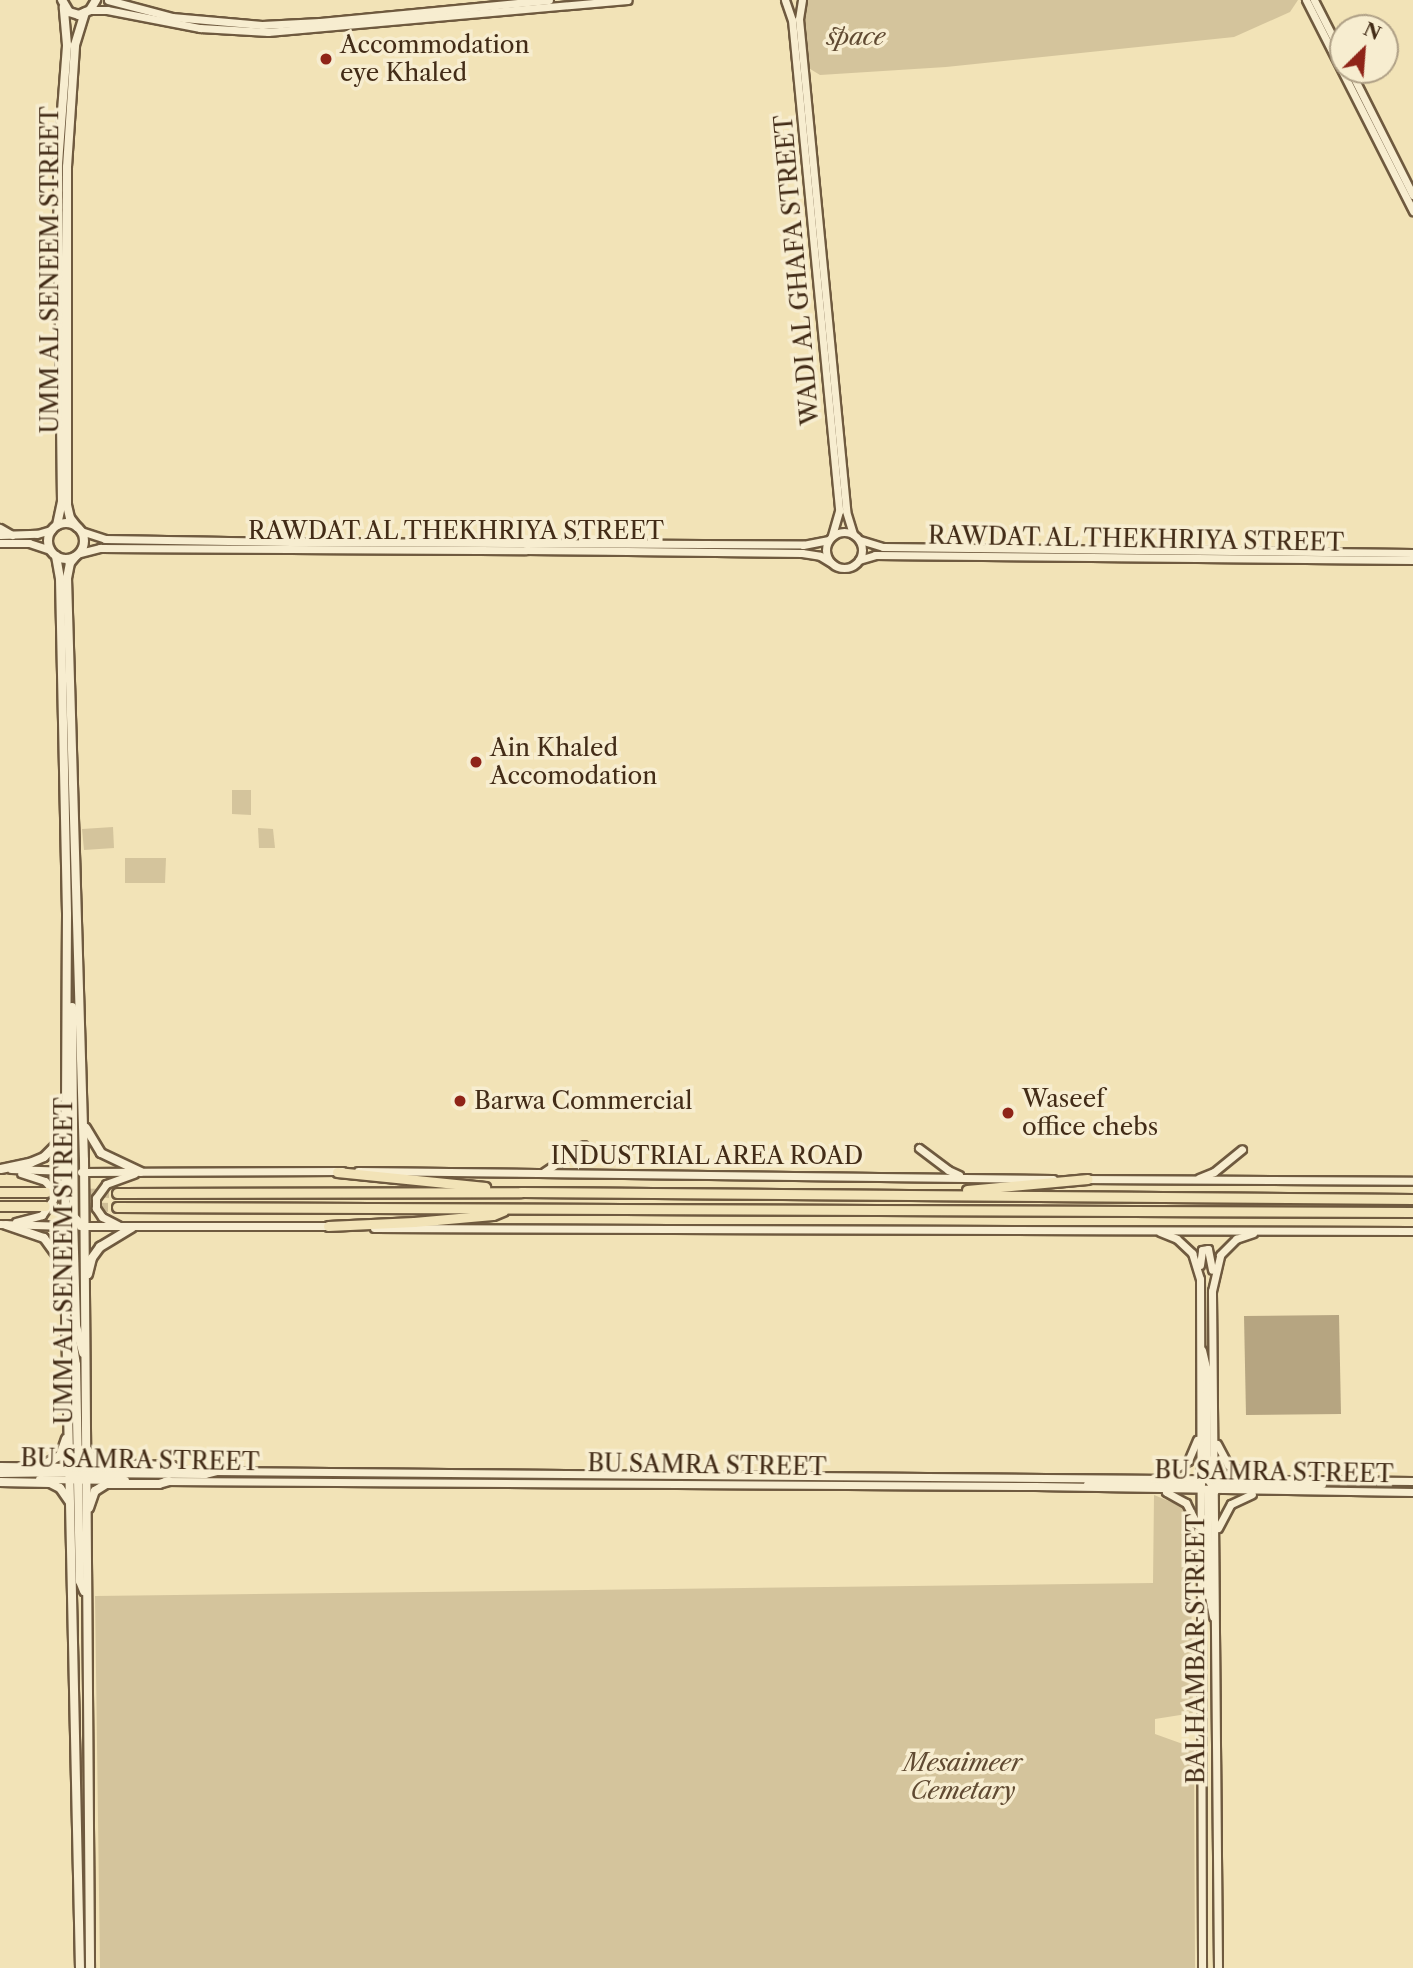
<!DOCTYPE html>
<html>
<head>
<meta charset="utf-8">
<style>
	body { margin:0 }
	#map { position:relative; width:1413px; height:1968px; overflow:hidden; background:#f2e3b7; font-family:"Libre Caslon Text",serif }
	div>[style] { position:absolute }
	[style*='--x'] { left:calc(var(--x)*1px); top:calc(var(--y)*1px); width:calc(var(--w)*1px); rotate:calc(var(--a)*1deg) }
	.green>* { inset:0; background:#d4c49c }
	.water>* { inset:0; background:#b6a581 }
	.trunk-tunnel>* { height:9px; margin-top:-4.5px; transform-origin:0; background:repeating-linear-gradient(90deg,#cfbe97 0 9px,transparent 0 13.5px) }
	.roads { filter:drop-shadow(2px 0 #6f5a3f) drop-shadow(-2px 0 #6f5a3f) drop-shadow(0 2px #6f5a3f) drop-shadow(0 -2px #6f5a3f) }
	.tertiary>* { height:7px; margin:-3.5px; padding:0 3.5px; transform-origin:3.5px; border-radius:3.5px; background:#f7edd0 }
	.tertiary>.ring { margin:-3.5px; padding:0; box-sizing:content-box; background:none; border:7px solid #f7edd0; border-radius:50% }
	.secondary>* { height:8px; margin:-4px; padding:0 4px; transform-origin:4px; border-radius:4px; background:#f7edd0 }
	.secondary>.ring { margin:-4px; padding:0; box-sizing:content-box; background:none; border:8px solid #f7edd0; border-radius:50% }
	.trunk>* { height:9px; margin:-4.5px; padding:0 4.5px; transform-origin:4.5px; border-radius:4.5px; background:#f2e3b7 }
	.dots>* { width:19px; height:19px; translate:-50% -50%; box-sizing:border-box; border:4px solid #f7edd0; border-radius:50% }
	span { translate:-50% -50%; white-space:nowrap; text-align:center; line-height:1.15; -webkit-text-stroke:7px #f7edd0; paint-order:stroke }
	.park-label { font-size:24px; color:#604a32; font-style:italic }
	.poi-label { font-size:24px; color:#432c17 }
	.left { translate:0 -50%; text-align:left }
	.street-label { font-size:24px; color:#432c17 }
	.north { position:absolute; left:1329px; top:14px; width:70px; height:70px; box-sizing:border-box; background:#f7edd0; border:2px solid #afa086; border-radius:50%; rotate:25deg; font-size:19px; font-weight:700; line-height:28px; text-align:center; color:#432c17 }
	.north::after { content:''; display:block; margin:auto; width:24px; height:32px; background:#8f2418; clip-path:polygon(50% 0,100% 100%,50% 72%,0 100%) }
</style>
</head>
<body>
<div id="map">
	<div class="green">
		<div style="clip-path:polygon(806px 0,1298px 0,1290px 12px,1234px 37px,946px 67px,820px 75px,807px 67px,801px 18px)"></div>
		<div style="clip-path:polygon(232px 790px,251px 790px,251px 815px,232px 814px)"></div>
		<div style="clip-path:polygon(113px 827px,114px 848px,84px 850px,82px 829px)"></div>
		<div style="clip-path:polygon(258px 828px,273px 829px,275px 848px,259px 848px)"></div>
		<div style="clip-path:polygon(125px 858px,166px 858px,165px 883px,125px 883px)"></div>
		<div style="clip-path:polygon(1154px 1495px,1181px 1506px,1190px 1523px,1193px 1713px,1155px 1719px,1155px 1734px,1194px 1748px,1195px 1968px,100px 1968px,95px 1596px,1153px 1583px)"></div>
	</div>
	<div class="water">
		<div style="clip-path:polygon(1339px 1315px,1341px 1414px,1246px 1415px,1244px 1316px)"></div>
	</div>
	<div class="trunk-tunnel">
		<div style="--x:46;--y:1192;--w:71;--a:0.8"></div>
		<div style="--x:45;--y:1206;--w:72;--a:0.8"></div>
	</div>
	<div class="roads">
		<div class="tertiary">
			<div style="--x:108;--y:0;--w:66;--a:14.9"></div>
			<div style="--x:172;--y:17;--w:90;--a:5.1"></div>
			<div style="--x:262;--y:25;--w:58;--a:-3"></div>
			<div style="--x:320;--y:22;--w:230;--a:-5.5"></div>
			<div style="--x:785;--y:0;--w:21;--a:71"></div>
			<div style="--x:792;--y:20;--w:493;--a:84.5"></div>
			<div style="--x:839;--y:511;--w:26;--a:106"></div>
			<div style="--x:802;--y:0;--w:19;--a:99"></div>
			<div style="--x:799;--y:19;--w:494;--a:84.5"></div>
			<div style="--x:846;--y:511;--w:24;--a:73"></div>
			<div style="--x:1306;--y:0;--w:237;--a:63.1"></div>
			<div style="--x:1314;--y:0;--w:64;--a:63"></div>
			<div style="--x:90;--y:10;--w:17;--a:0"></div>
			<div style="--x:107;--y:10;--w:95;--a:11"></div>
			<div style="--x:200;--y:28;--w:68;--a:3.4"></div>
			<div style="--x:268;--y:32;--w:361;--a:-5.1"></div>
			<div style="--x:1350;--y:70;--w:140;--a:63.3"></div>
			<div style="--x:0;--y:528;--w:14;--a:30"></div>
			<div style="--x:81;--y:531;--w:25;--a:18"></div>
			<div style="--x:105;--y:539;--w:201;--a:0.9"></div>
			<div style="--x:306;--y:542;--w:497;--a:0.3"></div>
			<div style="--x:803;--y:545;--w:25;--a:-11"></div>
			<div class="ring" style="left:826px;top:532px;width:29px;height:29px"></div>
			<div style="--x:0;--y:535;--w:37;--a:-2"></div>
			<div style="--x:37;--y:534;--w:15;--a:-16"></div>
			<div style="--x:860;--y:540;--w:24;--a:17"></div>
			<div style="--x:883;--y:547;--w:530;--a:0.65"></div>
			<div style="--x:0;--y:543;--w:29;--a:0"></div>
			<div style="--x:29;--y:543;--w:22;--a:18"></div>
			<div style="--x:80;--y:553;--w:21;--a:-14"></div>
			<div style="--x:100;--y:548;--w:426;--a:0.3"></div>
			<div style="--x:526;--y:550;--w:276;--a:0.6"></div>
			<div style="--x:802;--y:553;--w:18;--a:9"></div>
			<div style="--x:820;--y:556;--w:12;--a:31"></div>
			<div style="--x:859;--y:560;--w:17;--a:-17"></div>
			<div style="--x:875;--y:555;--w:538;--a:0.53"></div>
			<div style="--x:919;--y:1148;--w:36;--a:37"></div>
			<div style="--x:948;--y:1170;--w:12;--a:24"></div>
			<div style="--x:11;--y:1169;--w:58;--a:2"></div>
			<div style="--x:358;--y:1171;--w:695;--a:0.66"></div>
			<div style="--x:81;--y:1172;--w:261;--a:-0.2"></div>
			<div style="--x:544;--y:1172;--w:48;--a:-34"></div>
			<div style="--x:1199;--y:1178;--w:16;--a:-22"></div>
			<div style="--x:1214;--y:1172;--w:36;--a:-39"></div>
			<div style="--x:1082;--y:1179;--w:331;--a:0.3"></div>
			<div style="--x:16;--y:1222;--w:27;--a:-15"></div>
			<div style="--x:42;--y:1215;--w:19;--a:-55"></div>
			<div style="--x:53;--y:1199;--w:11;--a:-100"></div>
			<div style="--x:51;--y:1188;--w:9;--a:-131"></div>
			<div style="--x:45;--y:1181;--w:25;--a:-162"></div>
			<div style="--x:0;--y:1224;--w:68;--a:1.7"></div>
			<div style="--x:118;--y:1225;--w:18;--a:-153"></div>
			<div style="--x:102;--y:1217;--w:11;--a:-124"></div>
			<div style="--x:96;--y:1208;--w:10;--a:-90"></div>
			<div style="--x:96;--y:1198;--w:17;--a:-54"></div>
			<div style="--x:106;--y:1184;--w:30;--a:-20"></div>
			<div style="--x:80;--y:1226;--w:251;--a:0"></div>
			<div style="--x:374;--y:1228;--w:1039;--a:0.17"></div>
			<div style="--x:1160;--y:1232;--w:18;--a:22"></div>
			<div style="--x:1177;--y:1239;--w:21;--a:43"></div>
			<div style="--x:1192;--y:1253;--w:27;--a:73"></div>
			<div style="--x:1200;--y:1279;--w:689;--a:89.83"></div>
			<div style="--x:1200;--y:1265;--w:15;--a:-82"></div>
			<div style="--x:1202;--y:1250;--w:6;--a:-9"></div>
			<div style="--x:1208;--y:1249;--w:21;--a:79"></div>
			<div style="--x:1202;--y:1350;--w:18;--a:77"></div>
			<div style="--x:1206;--y:1368;--w:110;--a:89.5"></div>
			<div style="--x:1207;--y:1478;--w:15;--a:58"></div>
			<div style="--x:1217;--y:1444;--w:24;--a:62"></div>
			<div style="--x:1228;--y:1465;--w:23;--a:29"></div>
			<div style="--x:0;--y:1466;--w:72;--a:0.8"></div>
			<div style="--x:84;--y:1468;--w:61;--a:0.9"></div>
			<div style="--x:213;--y:1471;--w:1200;--a:0.48"></div>
			<div style="--x:1164;--y:1475;--w:28;--a:-30"></div>
			<div style="--x:1188;--y:1461;--w:23;--a:-67"></div>
			<div style="--x:39;--y:1479;--w:86;--a:0.7"></div>
			<div style="--x:165;--y:1481;--w:870;--a:0.33"></div>
			<div style="--x:1035;--y:1486;--w:378;--a:0.9"></div>
			<div style="--x:1087;--y:1484;--w:114;--a:0"></div>
			<div style="--x:1211;--y:1485;--w:111;--a:-0.5"></div>
			<div style="--x:1207;--y:1489;--w:107;--a:88.9"></div>
			<div style="--x:1209;--y:1596;--w:21;--a:79"></div>
			<div style="--x:1166;--y:1492;--w:23;--a:29"></div>
			<div style="--x:1186;--y:1503;--w:25;--a:63"></div>
			<div style="--x:1218;--y:1528;--w:27;--a:-62"></div>
			<div style="--x:1231;--y:1504;--w:23;--a:-25"></div>
			<div style="--x:1218;--y:1968;--w:677;--a:-90.51"></div>
			<div style="--x:1212;--y:1291;--w:37;--a:-77"></div>
			<div style="--x:1220;--y:1255;--w:23;--a:-45"></div>
			<div style="--x:1236;--y:1239;--w:18;--a:-19"></div>
		</div>
		<div class="secondary">
			<div style="--x:62;--y:0;--w:14;--a:60"></div>
			<div style="--x:69;--y:12;--w:10;--a:17"></div>
			<div style="--x:79;--y:15;--w:12;--a:-24"></div>
			<div style="--x:90;--y:10;--w:12;--a:-59"></div>
			<div class="ring" style="left:48px;top:523px;width:28px;height:28px"></div>
			<div style="--x:57;--y:525;--w:24;--a:-78"></div>
			<div style="--x:62;--y:502;--w:339;--a:-90.7"></div>
			<div style="--x:58;--y:163;--w:118;--a:-85.6"></div>
			<div style="--x:67;--y:45;--w:38;--a:-95"></div>
			<div style="--x:77;--y:527;--w:11;--a:-128"></div>
			<div style="--x:70;--y:518;--w:13;--a:-103"></div>
			<div style="--x:67;--y:505;--w:338;--a:-90"></div>
			<div style="--x:67;--y:167;--w:122;--a:-86.2"></div>
			<div style="--x:75;--y:45;--w:34;--a:-73"></div>
			<div style="--x:56;--y:556;--w:23;--a:80"></div>
			<div style="--x:60;--y:579;--w:336;--a:88.8"></div>
			<div style="--x:67;--y:915;--w:355;--a:90.3"></div>
			<div style="--x:65;--y:1270;--w:698;--a:88.77"></div>
			<div style="--x:75;--y:557;--w:8;--a:130"></div>
			<div style="--x:70;--y:563;--w:15;--a:101"></div>
			<div style="--x:67;--y:578;--w:582;--a:88.33"></div>
			<div style="--x:84;--y:1160;--w:808;--a:89.57"></div>
			<div style="--x:72;--y:1007;--w:210;--a:89.5"></div>
			<div style="--x:74;--y:1217;--w:13;--a:48"></div>
			<div style="--x:86;--y:1128;--w:29;--a:59"></div>
			<div style="--x:101;--y:1153;--w:44;--a:25.4"></div>
			<div style="--x:1;--y:1169;--w:30;--a:-12"></div>
			<div style="--x:30;--y:1163;--w:15;--a:-23"></div>
			<div style="--x:44;--y:1157;--w:18;--a:-45"></div>
			<div style="--x:57;--y:1144;--w:17;--a:-62"></div>
			<div style="--x:73;--y:1216;--w:110;--a:88.4"></div>
			<div style="--x:76;--y:1326;--w:28;--a:75"></div>
			<div style="--x:6;--y:1225;--w:40;--a:18.9"></div>
			<div style="--x:44;--y:1238;--w:32;--a:54"></div>
			<div style="--x:88;--y:1274;--w:16;--a:-76"></div>
			<div style="--x:92;--y:1258;--w:14;--a:-54"></div>
			<div style="--x:100;--y:1247;--w:37;--a:-31"></div>
			<div style="--x:70;--y:1325;--w:40;--a:81.5"></div>
			<div style="--x:76;--y:1365;--w:103;--a:88.9"></div>
			<div style="--x:78;--y:1468;--w:14;--a:60"></div>
			<div style="--x:87;--y:1449;--w:13;--a:58"></div>
			<div style="--x:94;--y:1460;--w:12;--a:20"></div>
			<div style="--x:105;--y:1464;--w:67;--a:1.7"></div>
			<div style="--x:172;--y:1466;--w:11;--a:22"></div>
			<div style="--x:39;--y:1467;--w:24;--a:-28"></div>
			<div style="--x:60;--y:1456;--w:18;--a:-71"></div>
			<div style="--x:75;--y:1472;--w:9;--a:69"></div>
			<div style="--x:78;--y:1480;--w:101;--a:88.9"></div>
			<div style="--x:80;--y:1581;--w:11;--a:68"></div>
			<div style="--x:0;--y:1473;--w:76;--a:-0.8"></div>
			<div style="--x:83;--y:1473;--w:122;--a:0.5"></div>
			<div style="--x:205;--y:1474;--w:12;--a:-14"></div>
			<div style="--x:0;--y:1482;--w:50;--a:1.1"></div>
			<div style="--x:50;--y:1483;--w:11;--a:27"></div>
			<div style="--x:60;--y:1488;--w:16;--a:55"></div>
			<div style="--x:89;--y:1508;--w:18;--a:-71"></div>
			<div style="--x:95;--y:1491;--w:13;--a:-32"></div>
			<div style="--x:106;--y:1484;--w:53;--a:0"></div>
			<div style="--x:159;--y:1484;--w:10;--a:-17"></div>
		</div>
		<div class="trunk">
			<div style="--x:337;--y:1172;--w:149;--a:5.8"></div>
			<div style="--x:967;--y:1190;--w:121;--a:-5.2"></div>
			<div style="--x:0;--y:1192;--w:46;--a:0"></div>
			<div style="--x:117;--y:1193;--w:404;--a:-0.1"></div>
			<div style="--x:521;--y:1192;--w:892;--a:0.45"></div>
			<div style="--x:0;--y:1206;--w:45;--a:0"></div>
			<div style="--x:117;--y:1207;--w:1296;--a:0.22"></div>
			<div style="--x:328;--y:1226;--w:86;--a:-2.7"></div>
			<div style="--x:414;--y:1222;--w:79;--a:-5.1"></div>
			<div style="--x:493;--y:1215;--w:11;--a:-22"></div>
		</div>
	</div>
	<div class="dots">
		<div style="left:326px;top:59px;background:#8f2418"></div>
		<div style="left:476px;top:762px;background:#8f2418"></div>
		<div style="left:460px;top:1101px;background:#8f2418"></div>
		<div style="left:1008px;top:1113px;background:#8f2418"></div>
	</div>
	<div class="park-label">
		<span style="left:856px;top:37px">space</span>
		<span style="left:963px;top:1777px">Mesaimeer<br>Cemetary</span>
	</div>
	<div class="poi-label">
		<span class="left" style="left:340px;top:59px">Accommodation<br>eye Khaled</span>
		<span class="left" style="left:490px;top:762px">Ain Khaled<br>Accomodation</span>
		<span class="left" style="left:1022px;top:1113px">Waseef<br>office chebs</span>
		<span class="left" style="left:474px;top:1101px">Barwa Commercial</span>
	</div>
	<div class="street-label">
		<span style="left:50px;top:270px;rotate:-90deg">UMM AL SENEEM STREET</span>
		<span style="left:797px;top:270px;rotate:-95deg">WADI AL GHAFA STREET</span>
		<span style="left:456px;top:531px">RAWDAT AL THEKHRIYA STREET</span>
		<span style="left:1136px;top:539px;rotate:1deg">RAWDAT AL THEKHRIYA STREET</span>
		<span style="left:707px;top:1156px">INDUSTRIAL AREA ROAD</span>
		<span style="left:64px;top:1261px;rotate:-90deg">UMM AL SENEEM STREET</span>
		<span style="left:140px;top:1460px;rotate:1deg">BU SAMRA STREET</span>
		<span style="left:707px;top:1465px;rotate:1deg">BU SAMRA STREET</span>
		<span style="left:1274px;top:1472px;rotate:1deg">BU SAMRA STREET</span>
		<span style="left:1196px;top:1649px;rotate:-90deg">BALHAMBAR STREET</span>
	</div>
	<div class="north">N</div>
</div>
</body>
</html>
